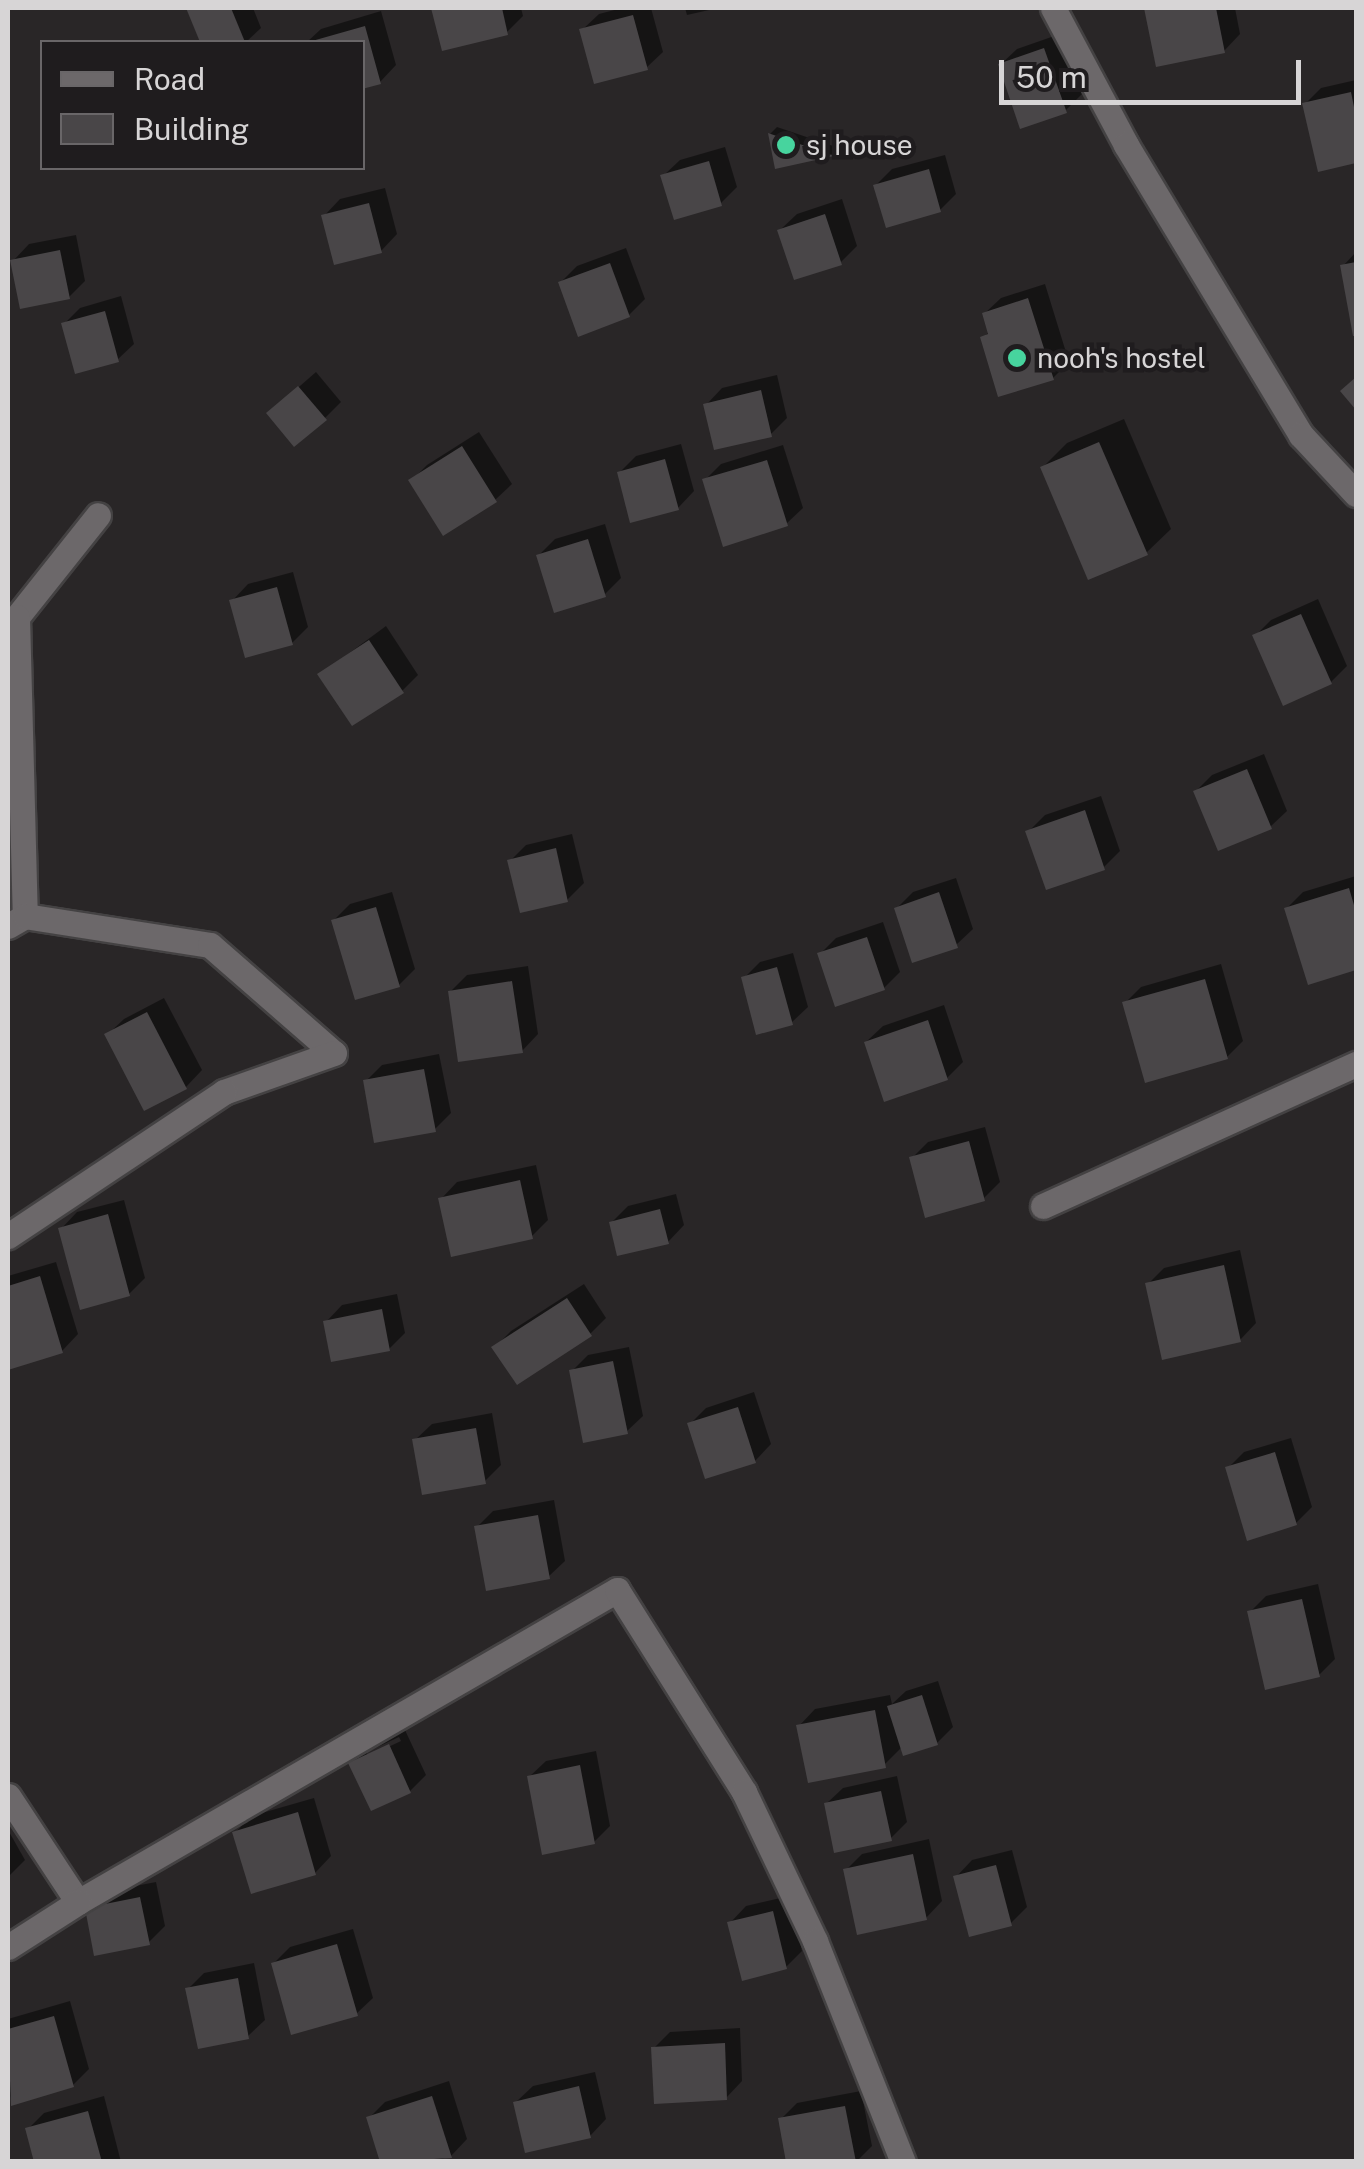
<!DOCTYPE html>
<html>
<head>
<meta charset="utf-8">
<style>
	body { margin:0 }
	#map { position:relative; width:1364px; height:2169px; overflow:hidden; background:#292627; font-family:"Public Sans",sans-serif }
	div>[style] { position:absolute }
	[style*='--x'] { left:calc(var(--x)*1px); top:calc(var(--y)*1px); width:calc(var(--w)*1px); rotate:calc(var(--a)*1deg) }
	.shadow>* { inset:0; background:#0007 }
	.building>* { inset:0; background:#494648 }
	.roads { filter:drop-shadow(2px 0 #444243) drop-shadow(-2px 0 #444243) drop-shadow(0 2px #444243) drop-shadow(0 -2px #444243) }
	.minor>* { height:25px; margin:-12.5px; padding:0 12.5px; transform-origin:12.5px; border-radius:12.5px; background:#6c686a }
	.dots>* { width:28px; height:28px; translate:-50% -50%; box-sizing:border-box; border:5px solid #1f1c1e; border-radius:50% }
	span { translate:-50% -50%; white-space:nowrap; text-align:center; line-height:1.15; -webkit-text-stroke:9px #1f1c1e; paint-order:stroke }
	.poi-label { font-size:28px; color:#d7d5d6 }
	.left { translate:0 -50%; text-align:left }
	.frame { position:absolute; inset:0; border:10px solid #d7d5d6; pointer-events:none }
	.legend { position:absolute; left:40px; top:40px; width:325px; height:130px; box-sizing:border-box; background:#1f1c1e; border:2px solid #696668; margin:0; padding:12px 18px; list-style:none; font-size:30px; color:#d7d5d6 }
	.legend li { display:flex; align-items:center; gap:20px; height:50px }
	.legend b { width:50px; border:2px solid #696668 }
	.scale { position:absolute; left:999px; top:60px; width:302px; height:45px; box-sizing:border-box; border:5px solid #d7d5d6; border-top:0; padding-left:12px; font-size:30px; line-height:35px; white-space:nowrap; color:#d7d5d6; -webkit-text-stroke:8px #1f1c1e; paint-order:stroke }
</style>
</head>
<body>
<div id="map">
	<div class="shadow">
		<div style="clip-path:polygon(189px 8px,253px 8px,261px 28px,246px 42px,203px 42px)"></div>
		<div style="clip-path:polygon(434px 8px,521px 8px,523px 16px,507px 32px,444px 48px)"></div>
		<div style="clip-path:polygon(622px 8px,651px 8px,663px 52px,646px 68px,582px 30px,599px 14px)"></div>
		<div style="clip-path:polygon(685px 8px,718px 8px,687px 15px)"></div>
		<div style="clip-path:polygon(1235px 8px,1240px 34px,1224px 51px,1146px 9px)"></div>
		<div style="clip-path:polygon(381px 11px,396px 65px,380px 82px,362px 42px,307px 42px,321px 29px)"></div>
		<div style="clip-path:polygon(1060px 34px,1082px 94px,1065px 111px,1000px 65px,1017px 49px)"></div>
		<div style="clip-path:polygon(1356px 80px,1356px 160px,1320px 169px,1305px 104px,1321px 88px)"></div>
		<div style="clip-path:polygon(777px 127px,839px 148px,833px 154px,777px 166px,770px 134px)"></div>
		<div style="clip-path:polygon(725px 147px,737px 187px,720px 204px,663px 176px,680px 160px)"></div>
		<div style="clip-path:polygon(945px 155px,956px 194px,940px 210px,876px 185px,892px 169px)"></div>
		<div style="clip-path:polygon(385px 188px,397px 234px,381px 251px,324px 216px,340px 199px)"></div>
		<div style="clip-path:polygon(842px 199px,857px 246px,840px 263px,780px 230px,797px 214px)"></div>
		<div style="clip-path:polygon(76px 235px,85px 281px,69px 297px,13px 261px,29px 244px)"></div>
		<div style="clip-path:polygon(626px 248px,645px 299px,629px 315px,560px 283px,577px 266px)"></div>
		<div style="clip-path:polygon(1356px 252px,1356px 333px,1355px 333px,1343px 266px)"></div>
		<div style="clip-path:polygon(1045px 284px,1069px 362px,1053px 378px,983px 338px,990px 331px,984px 314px,1001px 298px)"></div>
		<div style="clip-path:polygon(121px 296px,134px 344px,117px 360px,64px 324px,80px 308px)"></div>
		<div style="clip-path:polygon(316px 372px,341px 402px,325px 418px,269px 413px)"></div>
		<div style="clip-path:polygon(777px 375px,787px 418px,771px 434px,706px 405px,722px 388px)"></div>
		<div style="clip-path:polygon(1124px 419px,1171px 529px,1146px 553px,1043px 467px,1067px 443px)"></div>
		<div style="clip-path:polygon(479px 432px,512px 484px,495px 500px,411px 481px,427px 465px)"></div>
		<div style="clip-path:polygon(681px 444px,694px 491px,678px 508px,620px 472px,636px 456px)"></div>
		<div style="clip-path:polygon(783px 445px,803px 508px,786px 524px,705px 480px,721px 464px)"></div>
		<div style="clip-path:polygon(605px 524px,621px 578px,605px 594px,539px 555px,555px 539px)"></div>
		<div style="clip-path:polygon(293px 572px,308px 627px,292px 643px,232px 601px,248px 584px)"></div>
		<div style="clip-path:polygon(1318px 599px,1347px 666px,1331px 682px,1255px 636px,1271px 620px)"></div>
		<div style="clip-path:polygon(386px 626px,418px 675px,402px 691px,321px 674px)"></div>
		<div style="clip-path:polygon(1264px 754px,1287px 811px,1270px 827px,1196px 791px,1212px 775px)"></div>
		<div style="clip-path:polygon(1101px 796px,1120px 851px,1104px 867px,1028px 832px,1045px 815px)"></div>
		<div style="clip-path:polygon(572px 834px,584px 883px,567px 900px,510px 861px,526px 845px)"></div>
		<div style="clip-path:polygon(1356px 876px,1356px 967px,1310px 982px,1287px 908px,1303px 892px)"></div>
		<div style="clip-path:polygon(956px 878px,973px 929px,956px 945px,897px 908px,913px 892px)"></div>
		<div style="clip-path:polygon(392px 892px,415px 969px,399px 985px,334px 920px,350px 904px)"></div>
		<div style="clip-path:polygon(883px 922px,900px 972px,884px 988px,820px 954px,836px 938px)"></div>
		<div style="clip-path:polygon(793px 953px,808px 1007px,791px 1023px,744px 978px,760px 962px)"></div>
		<div style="clip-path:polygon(1221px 964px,1243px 1041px,1227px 1057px,1125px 1003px,1141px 987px)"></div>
		<div style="clip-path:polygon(528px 966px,538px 1034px,522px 1051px,450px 992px,467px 975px)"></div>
		<div style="clip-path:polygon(164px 998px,202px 1070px,186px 1087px,145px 1108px,107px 1035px,124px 1019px)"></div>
		<div style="clip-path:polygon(944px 1005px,963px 1062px,947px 1078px,866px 1042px,883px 1026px)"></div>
		<div style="clip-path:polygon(439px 1054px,451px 1113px,434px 1130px,366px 1081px,382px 1065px)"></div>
		<div style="clip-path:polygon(985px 1127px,1000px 1182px,983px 1199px,912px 1158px,928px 1142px)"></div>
		<div style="clip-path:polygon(536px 1165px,548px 1220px,532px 1236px,441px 1199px,457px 1182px)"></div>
		<div style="clip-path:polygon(676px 1194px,684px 1225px,668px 1242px,612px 1222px,628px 1206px)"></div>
		<div style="clip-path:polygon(124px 1200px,145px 1278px,129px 1294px,61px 1229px,77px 1212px)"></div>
		<div style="clip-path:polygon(1240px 1250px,1256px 1323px,1240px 1340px,1148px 1284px,1164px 1268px)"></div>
		<div style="clip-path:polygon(56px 1262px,78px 1334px,62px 1351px,8px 1367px,8px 1276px)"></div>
		<div style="clip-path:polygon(584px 1284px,606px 1318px,590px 1334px,495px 1347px,511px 1331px)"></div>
		<div style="clip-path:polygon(397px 1294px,405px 1333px,389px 1349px,326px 1322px,342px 1305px)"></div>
		<div style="clip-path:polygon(629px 1347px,643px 1416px,626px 1432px,572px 1371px,588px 1355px)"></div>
		<div style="clip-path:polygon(754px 1392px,771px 1444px,755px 1461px,690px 1424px,706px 1408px)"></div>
		<div style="clip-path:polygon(492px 1413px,501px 1465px,485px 1481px,415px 1440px,432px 1424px)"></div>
		<div style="clip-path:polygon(1291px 1438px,1312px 1507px,1296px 1523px,1228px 1468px,1244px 1452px)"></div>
		<div style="clip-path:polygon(554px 1500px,565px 1561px,548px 1577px,477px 1527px,493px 1511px)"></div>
		<div style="clip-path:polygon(1318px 1584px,1335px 1659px,1319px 1675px,1250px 1612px,1266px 1596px)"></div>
		<div style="clip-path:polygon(938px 1681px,953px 1727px,937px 1743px,902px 1747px,884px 1765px,799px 1726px,815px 1709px,890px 1695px,892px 1704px,906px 1691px)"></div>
		<div style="clip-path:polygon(evenodd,405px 1730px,426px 1775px,410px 1791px,351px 1764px,368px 1748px,405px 1730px,399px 1737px,401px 1741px,367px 1757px,367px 1752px,399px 1737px)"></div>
		<div style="clip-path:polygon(596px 1751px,610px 1826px,594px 1842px,529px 1777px,546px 1761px)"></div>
		<div style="clip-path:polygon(897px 1776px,907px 1822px,890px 1839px,826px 1804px,843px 1788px)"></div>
		<div style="clip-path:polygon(314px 1798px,331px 1856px,315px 1873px,235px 1833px,251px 1816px)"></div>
		<div style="clip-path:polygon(8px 1830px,25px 1860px,8px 1877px)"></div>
		<div style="clip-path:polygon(929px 1839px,942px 1901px,926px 1918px,846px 1870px,862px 1854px)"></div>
		<div style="clip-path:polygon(1012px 1850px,1027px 1907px,1010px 1924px,956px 1877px,972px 1860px)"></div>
		<div style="clip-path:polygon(156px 1882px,165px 1926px,149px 1942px,87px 1909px,104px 1892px)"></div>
		<div style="clip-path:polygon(789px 1896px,802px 1951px,786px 1967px,730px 1923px,746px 1906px)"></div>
		<div style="clip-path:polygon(353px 1929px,373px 1998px,356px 2014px,274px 1963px,290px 1947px)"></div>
		<div style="clip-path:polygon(254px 1963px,265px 2020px,248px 2036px,188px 1989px,204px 1973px)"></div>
		<div style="clip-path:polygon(70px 2001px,89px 2069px,73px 2085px,12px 2103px,8px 2086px,8px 2019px)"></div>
		<div style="clip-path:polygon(740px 2028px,742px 2081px,726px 2098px,654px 2048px,670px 2032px)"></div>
		<div style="clip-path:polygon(595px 2072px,606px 2119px,590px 2136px,516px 2102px,533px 2086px)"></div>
		<div style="clip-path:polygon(449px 2081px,467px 2139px,451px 2156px,433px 2162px,383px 2162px,369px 2118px,385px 2102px)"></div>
		<div style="clip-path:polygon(861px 2091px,872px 2146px,856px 2162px,789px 2162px,781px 2119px,797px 2103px)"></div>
		<div style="clip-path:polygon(104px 2096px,121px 2162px,36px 2162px,28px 2129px,44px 2113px)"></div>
	</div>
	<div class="building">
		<div style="clip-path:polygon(186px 8px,231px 8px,245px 42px,200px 42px)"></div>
		<div style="clip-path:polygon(431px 8px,502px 8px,508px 35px,442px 51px)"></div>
		<div style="clip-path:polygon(1144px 8px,1216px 8px,1225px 53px,1156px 67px)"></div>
		<div style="clip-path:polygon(633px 15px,648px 70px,594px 84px,579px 29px)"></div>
		<div style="clip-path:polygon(365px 26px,381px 84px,362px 89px,362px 42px,312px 41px)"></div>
		<div style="clip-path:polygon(1044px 48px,1067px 113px,1020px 129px,998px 64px)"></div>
		<div style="clip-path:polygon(1351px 92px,1356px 117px,1356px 163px,1318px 172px,1302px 103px)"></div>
		<div style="clip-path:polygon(768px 133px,834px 156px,775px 169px)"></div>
		<div style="clip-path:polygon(709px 161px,722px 206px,674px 220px,660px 175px)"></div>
		<div style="clip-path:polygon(929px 169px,941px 212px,886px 228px,873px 185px)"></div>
		<div style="clip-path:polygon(369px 203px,382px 253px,334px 265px,321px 215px)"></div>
		<div style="clip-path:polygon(825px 214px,842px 265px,794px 280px,777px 230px)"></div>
		<div style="clip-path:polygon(60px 250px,70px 299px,20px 309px,10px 260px)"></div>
		<div style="clip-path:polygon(1356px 262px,1356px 336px,1353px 336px,1340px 265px)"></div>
		<div style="clip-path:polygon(610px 263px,630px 317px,578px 337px,558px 282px)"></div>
		<div style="clip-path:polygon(1028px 298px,1054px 380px,998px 397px,980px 337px,988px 334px,982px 313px)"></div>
		<div style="clip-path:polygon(105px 311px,119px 362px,75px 374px,61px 323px)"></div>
		<div style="clip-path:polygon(1356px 377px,1356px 410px,1340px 391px)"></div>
		<div style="clip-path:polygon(298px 386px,327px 420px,294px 447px,266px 413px)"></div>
		<div style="clip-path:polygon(761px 390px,772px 437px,714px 450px,703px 404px)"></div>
		<div style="clip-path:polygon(1099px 442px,1148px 555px,1088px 580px,1040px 467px)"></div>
		<div style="clip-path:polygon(462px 446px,497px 502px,443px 536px,408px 480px)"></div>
		<div style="clip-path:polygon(665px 459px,679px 510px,630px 523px,617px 472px)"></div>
		<div style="clip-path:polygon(767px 460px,788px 526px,723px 547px,702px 479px)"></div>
		<div style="clip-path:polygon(588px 539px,606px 597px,554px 613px,536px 555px)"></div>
		<div style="clip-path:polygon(277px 587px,293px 645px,245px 658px,229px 600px)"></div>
		<div style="clip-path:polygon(1301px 614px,1332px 684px,1283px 706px,1252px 635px)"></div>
		<div style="clip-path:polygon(369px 640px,404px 693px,352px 726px,317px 674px)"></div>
		<div style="clip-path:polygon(1247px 769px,1272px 829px,1218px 851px,1193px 791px)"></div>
		<div style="clip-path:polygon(1085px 810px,1105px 870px,1046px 890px,1025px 831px)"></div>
		<div style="clip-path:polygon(556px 848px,568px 902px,520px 913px,507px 860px)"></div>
		<div style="clip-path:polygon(1349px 888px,1356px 912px,1356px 970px,1308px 985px,1284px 908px)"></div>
		<div style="clip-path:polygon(939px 892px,958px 948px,912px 963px,894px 908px)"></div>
		<div style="clip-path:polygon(376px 907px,400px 987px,355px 1000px,331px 920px)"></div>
		<div style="clip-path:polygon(867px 937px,885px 990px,835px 1007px,817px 953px)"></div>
		<div style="clip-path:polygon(777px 967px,793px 1025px,756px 1035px,741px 977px)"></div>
		<div style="clip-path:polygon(1205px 979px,1228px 1059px,1145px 1083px,1122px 1002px)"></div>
		<div style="clip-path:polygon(512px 981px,523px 1053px,458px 1062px,448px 991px)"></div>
		<div style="clip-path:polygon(147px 1012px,187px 1089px,144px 1111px,104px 1034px)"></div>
		<div style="clip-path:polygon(928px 1020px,948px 1080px,884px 1102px,864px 1042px)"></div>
		<div style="clip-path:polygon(424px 1069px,436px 1132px,374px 1143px,363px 1080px)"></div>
		<div style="clip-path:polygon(969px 1141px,985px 1201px,925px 1218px,909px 1157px)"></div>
		<div style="clip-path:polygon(520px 1180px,533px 1239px,451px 1257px,438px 1198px)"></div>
		<div style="clip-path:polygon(660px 1209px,669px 1244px,617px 1256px,609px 1222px)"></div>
		<div style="clip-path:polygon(108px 1214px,130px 1296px,80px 1310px,58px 1228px)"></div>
		<div style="clip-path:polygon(1224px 1265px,1241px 1342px,1162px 1360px,1145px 1283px)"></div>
		<div style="clip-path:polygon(40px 1276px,63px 1353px,8px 1370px,8px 1286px)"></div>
		<div style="clip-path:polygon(567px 1298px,592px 1336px,517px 1385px,491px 1347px)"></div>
		<div style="clip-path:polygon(382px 1309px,390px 1351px,331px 1362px,323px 1321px)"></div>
		<div style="clip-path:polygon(613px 1361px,628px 1434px,583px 1443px,569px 1370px)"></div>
		<div style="clip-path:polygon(738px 1407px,756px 1463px,705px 1479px,687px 1423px)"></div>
		<div style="clip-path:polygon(476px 1428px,486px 1484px,422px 1495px,412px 1439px)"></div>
		<div style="clip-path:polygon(1275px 1452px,1297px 1525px,1247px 1541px,1225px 1467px)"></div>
		<div style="clip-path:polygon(538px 1515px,550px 1579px,486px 1591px,474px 1526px)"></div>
		<div style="clip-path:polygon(1302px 1599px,1320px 1677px,1265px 1690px,1247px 1611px)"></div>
		<div style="clip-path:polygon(922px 1695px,938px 1745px,903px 1756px,887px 1706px)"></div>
		<div style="clip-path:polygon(875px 1710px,886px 1768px,808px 1783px,796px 1725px)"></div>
		<div style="clip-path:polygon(389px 1744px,411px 1793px,371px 1811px,348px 1763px)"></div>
		<div style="clip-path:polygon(580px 1765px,595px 1844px,542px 1855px,527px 1776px)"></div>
		<div style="clip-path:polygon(881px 1791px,892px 1841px,834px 1853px,824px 1803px)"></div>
		<div style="clip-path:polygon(298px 1812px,316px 1875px,251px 1894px,232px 1832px)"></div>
		<div style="clip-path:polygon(913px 1854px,927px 1920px,857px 1935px,843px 1869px)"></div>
		<div style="clip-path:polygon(996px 1865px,1012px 1926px,969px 1937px,953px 1876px)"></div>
		<div style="clip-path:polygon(140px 1897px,150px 1945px,94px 1956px,85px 1908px)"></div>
		<div style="clip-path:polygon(773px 1911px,787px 1969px,742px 1981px,727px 1922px)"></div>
		<div style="clip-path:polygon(337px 1944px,358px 2016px,291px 2035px,271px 1963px)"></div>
		<div style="clip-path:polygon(238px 1978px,249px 2039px,198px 2049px,185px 1988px)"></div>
		<div style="clip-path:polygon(54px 2016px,74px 2087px,11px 2106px,8px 2029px)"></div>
		<div style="clip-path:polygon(725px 2043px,727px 2100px,654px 2104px,651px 2047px)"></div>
		<div style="clip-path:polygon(579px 2086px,591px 2138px,525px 2153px,513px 2102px)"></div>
		<div style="clip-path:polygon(432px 2096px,452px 2158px,380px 2162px,366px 2117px)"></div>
		<div style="clip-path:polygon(845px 2106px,856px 2162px,786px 2162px,778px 2118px)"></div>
		<div style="clip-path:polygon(88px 2111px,102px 2162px,34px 2162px,25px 2128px)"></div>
	</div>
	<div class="roads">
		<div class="minor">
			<div style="--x:1053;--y:8;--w:155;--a:61.9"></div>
			<div style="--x:1126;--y:145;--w:339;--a:58.9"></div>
			<div style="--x:1301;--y:435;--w:81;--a:47"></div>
			<div style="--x:17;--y:617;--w:130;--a:-51.5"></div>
			<div style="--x:8;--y:622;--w:10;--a:-29"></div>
			<div style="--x:17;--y:617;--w:299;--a:88.5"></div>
			<div style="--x:8;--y:926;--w:20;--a:-30"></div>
			<div style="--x:25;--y:916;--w:187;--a:8.9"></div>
			<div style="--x:210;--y:945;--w:164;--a:41.1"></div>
			<div style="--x:334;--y:1053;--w:117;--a:160.5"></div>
			<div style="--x:224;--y:1092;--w:260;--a:146.3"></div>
			<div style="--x:1043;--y:1206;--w:344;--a:-24.4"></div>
			<div style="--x:8;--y:1796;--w:127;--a:56.6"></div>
			<div style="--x:78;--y:1902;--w:623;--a:-30.06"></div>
			<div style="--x:617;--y:1590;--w:239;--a:57.8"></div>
			<div style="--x:744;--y:1792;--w:165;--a:64.5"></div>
			<div style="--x:815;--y:1941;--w:238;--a:68.3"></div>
			<div style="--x:8;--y:1947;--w:83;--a:-32.7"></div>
		</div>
	</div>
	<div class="dots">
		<div style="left:786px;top:145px;background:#47d49e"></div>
		<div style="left:1017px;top:358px;background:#47d49e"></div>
	</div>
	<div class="poi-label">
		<span class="left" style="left:806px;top:145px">sj house</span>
		<span class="left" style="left:1037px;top:358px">nooh's hostel</span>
	</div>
	<div class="frame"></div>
	<ul class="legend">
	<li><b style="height:12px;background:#6c686a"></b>Road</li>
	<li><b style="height:28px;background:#494648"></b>Building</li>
	</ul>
	<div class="scale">50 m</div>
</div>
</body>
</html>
